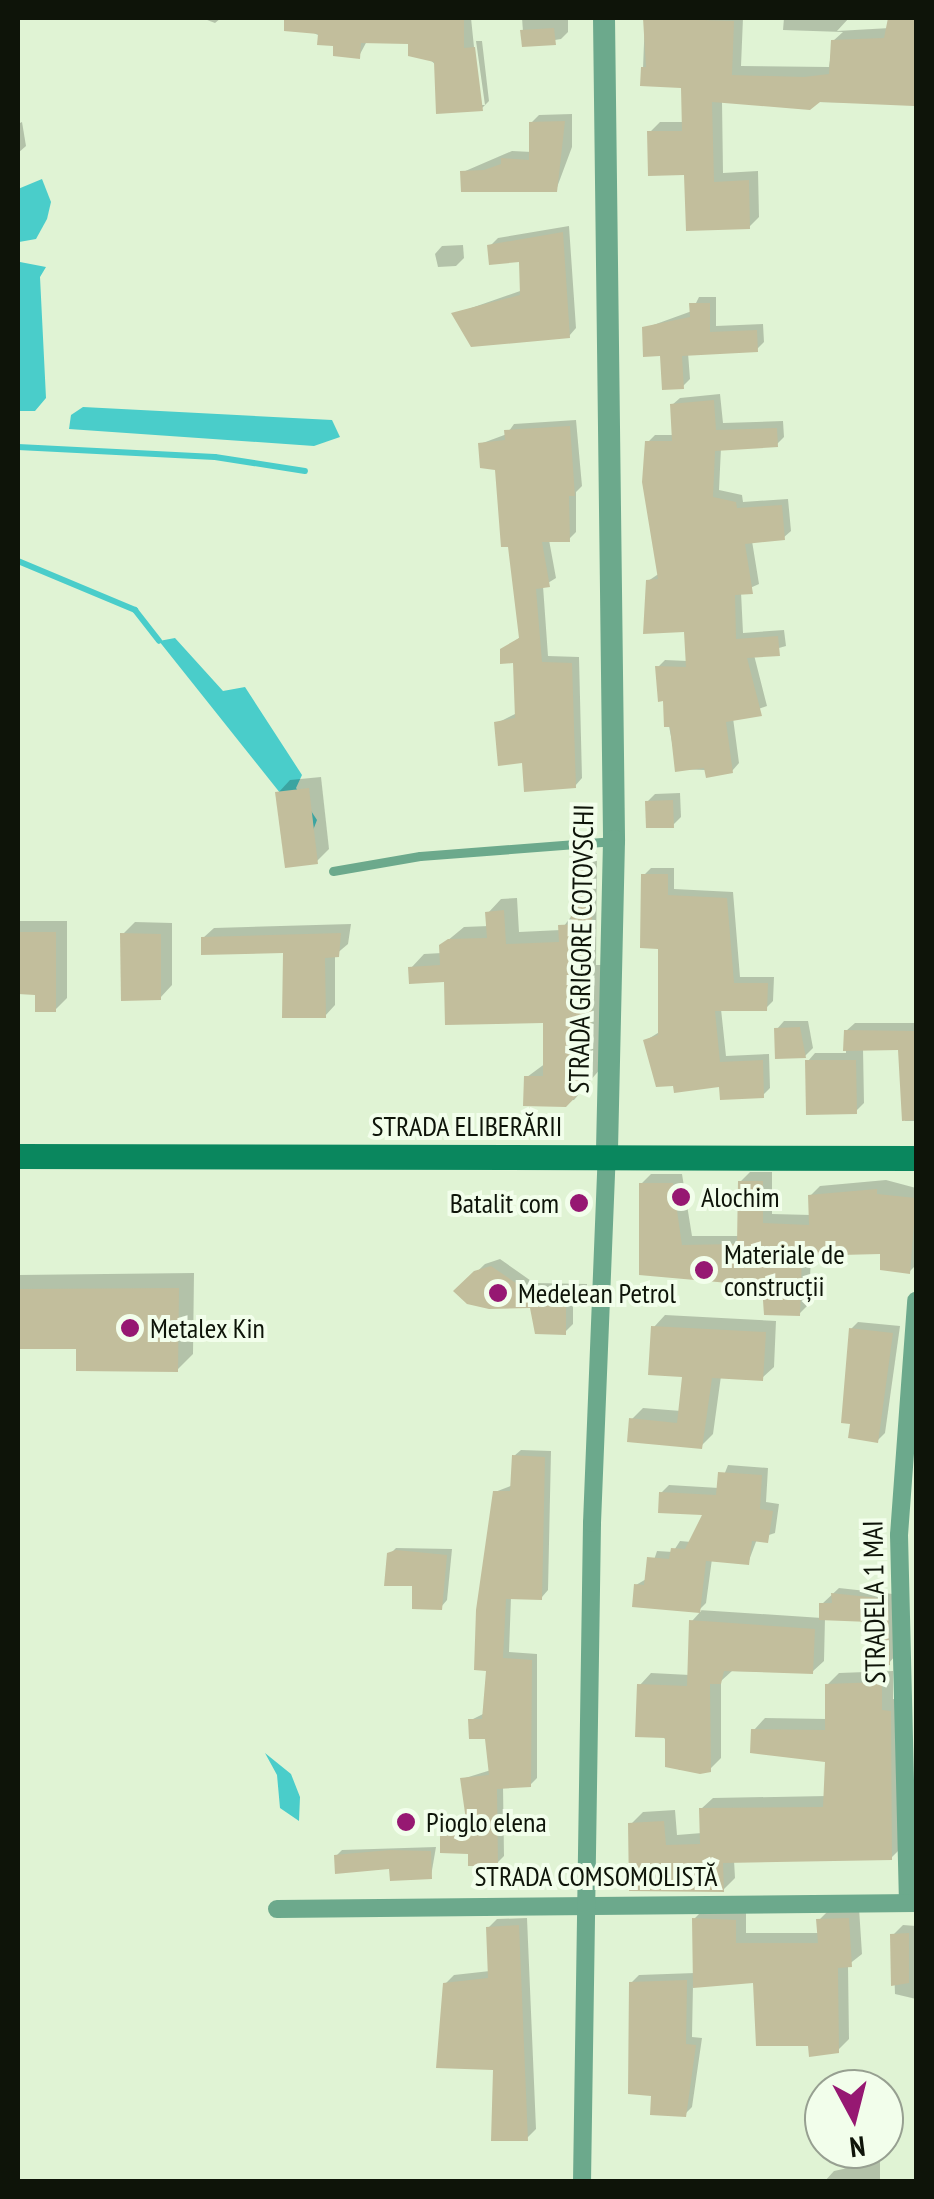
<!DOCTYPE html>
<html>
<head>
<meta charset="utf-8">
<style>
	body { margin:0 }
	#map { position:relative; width:934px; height:2199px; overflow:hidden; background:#e0f3d4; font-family:"PT Sans Narrow",sans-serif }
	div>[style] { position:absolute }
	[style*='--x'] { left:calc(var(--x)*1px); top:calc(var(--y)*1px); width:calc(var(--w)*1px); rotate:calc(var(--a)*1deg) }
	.water>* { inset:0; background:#4acdca }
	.shadow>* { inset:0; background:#0003 }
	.stream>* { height:6px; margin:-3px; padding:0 3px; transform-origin:3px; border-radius:3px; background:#4acdca }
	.building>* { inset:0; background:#c2be9c }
	.service>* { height:9px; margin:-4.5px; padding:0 4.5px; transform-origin:4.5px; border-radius:4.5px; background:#6ca98c }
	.minor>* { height:18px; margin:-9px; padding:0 9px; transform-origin:9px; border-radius:9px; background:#6ca98c }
	.tertiary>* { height:22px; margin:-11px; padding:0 11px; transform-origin:11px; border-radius:11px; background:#6ca98c }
	.secondary>* { height:25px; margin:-12.5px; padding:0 12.5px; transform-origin:12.5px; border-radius:12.5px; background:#0a875e }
	.dots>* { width:28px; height:28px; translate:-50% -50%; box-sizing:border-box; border:5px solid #f2feeb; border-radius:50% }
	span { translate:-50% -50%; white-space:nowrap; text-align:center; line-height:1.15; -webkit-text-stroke:8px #f2feeb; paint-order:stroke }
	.street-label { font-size:28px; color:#0e1409 }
	.poi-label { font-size:28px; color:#0e1409 }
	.left { translate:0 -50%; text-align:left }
	.right { translate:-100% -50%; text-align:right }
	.frame { position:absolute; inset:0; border:20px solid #0e1409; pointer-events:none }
	.north { position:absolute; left:804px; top:2069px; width:100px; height:100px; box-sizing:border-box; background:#f2feeb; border:2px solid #97a091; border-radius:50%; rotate:173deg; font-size:28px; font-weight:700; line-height:40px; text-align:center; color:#0e1409 }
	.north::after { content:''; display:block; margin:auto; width:35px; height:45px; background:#961872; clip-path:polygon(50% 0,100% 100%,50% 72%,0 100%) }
</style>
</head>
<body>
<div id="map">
	<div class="water">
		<div style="clip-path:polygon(42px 179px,51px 202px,47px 219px,36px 239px,19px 242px,18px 189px)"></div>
		<div style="clip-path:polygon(20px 262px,46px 267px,40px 277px,46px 398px,35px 411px,18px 411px)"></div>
		<div style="clip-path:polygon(83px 407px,332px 420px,340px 437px,314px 446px,69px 429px,71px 415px)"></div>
		<div style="clip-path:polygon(175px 638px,223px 691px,245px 687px,302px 775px,296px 788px,317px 820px,312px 833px,159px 641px)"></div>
		<div style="clip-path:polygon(265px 1753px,291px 1774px,300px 1797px,299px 1821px,280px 1808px,277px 1775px)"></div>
	</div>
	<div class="shadow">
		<div style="clip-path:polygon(202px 18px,221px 18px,215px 23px)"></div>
		<div style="clip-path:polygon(312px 18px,471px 18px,480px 105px,485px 105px,476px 41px,482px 41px,489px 101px,482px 108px,410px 41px,367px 41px,359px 56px,310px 31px)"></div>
		<div style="clip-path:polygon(522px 18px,568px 18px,568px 32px,561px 39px,524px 45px)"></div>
		<div style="clip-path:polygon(645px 18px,743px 18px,741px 66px,829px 67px,833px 41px,843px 32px,783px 30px,784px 18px,849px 18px,837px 31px,890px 28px,890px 18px,916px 18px,916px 103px,722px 101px,723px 173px,758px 171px,759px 217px,749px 227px,650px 132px,660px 122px,684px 122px,683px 85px,643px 68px)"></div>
		<div style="clip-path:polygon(572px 114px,572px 147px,556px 190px,463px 172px,512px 151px,532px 152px,531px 123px,539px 115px)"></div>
		<div style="clip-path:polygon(22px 122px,26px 146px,18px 153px,18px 124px)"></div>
		<div style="clip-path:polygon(569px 226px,576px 328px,569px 336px,454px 314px,523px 290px,522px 259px,490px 246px,498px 238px)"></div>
		<div style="clip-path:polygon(463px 245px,464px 258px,456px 266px,438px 267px,435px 254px,442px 246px)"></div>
		<div style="clip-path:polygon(699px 297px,716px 297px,716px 326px,763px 324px,764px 342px,757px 349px,688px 353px,690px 379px,683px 386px,645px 328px,692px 311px)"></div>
		<div style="clip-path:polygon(720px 394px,723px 423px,783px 421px,784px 437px,777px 444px,721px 448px,719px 490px,742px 495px,743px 502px,788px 499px,791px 531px,783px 538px,752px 541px,759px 584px,741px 592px,743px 633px,784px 630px,786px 646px,754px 655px,767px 706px,733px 718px,739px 763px,732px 771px,677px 769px,658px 667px,665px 660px,688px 661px,686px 629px,648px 581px,660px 573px,648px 442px,655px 435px,674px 435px,672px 405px,680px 398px)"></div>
		<div style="clip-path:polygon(576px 420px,582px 486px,576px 492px,576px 532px,569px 539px,549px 540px,556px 578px,543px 586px,548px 656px,579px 657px,582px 778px,575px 786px,524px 761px,497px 723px,517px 713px,516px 661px,502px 650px,522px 636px,498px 468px,480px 444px,507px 434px,514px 424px)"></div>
		<div style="clip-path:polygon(321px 777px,329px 849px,317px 861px,278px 793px,290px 780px)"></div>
		<div style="clip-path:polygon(680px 793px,681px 817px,673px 825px,647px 802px,655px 794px)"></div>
		<div style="clip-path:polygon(580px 853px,597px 853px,596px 965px,606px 965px,601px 1068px,574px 1100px,526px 1103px,527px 1077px,546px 1063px,546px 1020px,411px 968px,424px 954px,442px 953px,441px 946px,464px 927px,489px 926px,488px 913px,501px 899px,517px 898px,519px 932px,561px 930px,573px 914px,572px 861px)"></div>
		<div style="clip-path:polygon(651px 868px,674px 868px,674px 889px,733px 892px,740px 977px,774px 977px,773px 1001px,766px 1008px,721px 1009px,726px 1056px,769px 1054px,770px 1088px,763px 1095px,721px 1084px,645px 1041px,661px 1031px,661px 946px,644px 875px)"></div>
		<div style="clip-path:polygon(18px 921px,67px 921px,67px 998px,55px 1010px,37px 992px,18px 991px)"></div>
		<div style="clip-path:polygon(135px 922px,172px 923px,172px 985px,160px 998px,123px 934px)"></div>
		<div style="clip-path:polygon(351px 924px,348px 944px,335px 955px,335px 1005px,325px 1016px,286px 950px,203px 938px,214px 928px)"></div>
		<div style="clip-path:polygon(784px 1021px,808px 1021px,813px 1048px,805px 1056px,777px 1029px)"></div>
		<div style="clip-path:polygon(855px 1023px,916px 1023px,916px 1121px,905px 1121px,900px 1048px,863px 1048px,864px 1103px,856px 1111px,808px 1061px,815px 1053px,846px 1053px,846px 1031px)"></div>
		<div style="clip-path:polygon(750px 1172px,772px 1172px,772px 1214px,811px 1215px,810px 1196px,820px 1186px,886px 1180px,916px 1188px,916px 1265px,910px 1271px,883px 1252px,811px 1253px,809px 1304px,799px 1314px,768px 1286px,641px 1273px,641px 1184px,651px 1174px,682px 1174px,692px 1236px,739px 1236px,740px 1182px)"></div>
		<div style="clip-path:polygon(500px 1259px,534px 1283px,587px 1284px,587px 1292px,573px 1300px,573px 1324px,565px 1332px,532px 1306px,457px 1291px,485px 1264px)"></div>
		<div style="clip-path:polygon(194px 1273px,193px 1354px,177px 1370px,79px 1346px,18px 1346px,18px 1275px)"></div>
		<div style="clip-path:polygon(665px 1315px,776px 1321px,774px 1367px,762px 1378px,721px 1376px,713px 1434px,701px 1446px,631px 1420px,643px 1408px,681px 1411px,685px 1374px,654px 1327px)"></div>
		<div style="clip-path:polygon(858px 1322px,900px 1326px,885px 1433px,878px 1440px,851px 1329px)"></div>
		<div style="clip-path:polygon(521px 1450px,551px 1451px,548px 1590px,542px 1597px,511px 1597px,509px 1652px,537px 1654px,537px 1778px,530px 1785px,503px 1786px,504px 1856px,497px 1863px,443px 1836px,469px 1823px,462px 1779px,491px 1770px,487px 1737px,471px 1720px,485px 1713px,495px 1492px,513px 1485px,514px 1456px)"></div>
		<div style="clip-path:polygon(728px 1465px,768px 1468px,766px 1502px,779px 1504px,775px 1533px,757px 1539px,748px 1563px,712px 1559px,706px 1603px,699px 1610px,822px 1618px,822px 1604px,839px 1588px,893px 1594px,895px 1656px,889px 1663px,872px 1620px,825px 1618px,824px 1661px,812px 1672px,732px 1671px,721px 1681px,721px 1758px,710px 1769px,679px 1770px,640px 1685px,651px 1673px,690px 1675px,692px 1621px,702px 1610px,634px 1605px,636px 1585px,648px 1578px,657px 1551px,673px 1552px,680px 1541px,691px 1542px,706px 1513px,661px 1493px,669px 1485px,719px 1488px)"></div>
		<div style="clip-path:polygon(396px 1548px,452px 1549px,447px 1600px,441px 1607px,390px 1554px)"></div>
		<div style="clip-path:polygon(893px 1671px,893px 1699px,901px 1700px,903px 1846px,891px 1858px,734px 1860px,735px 1878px,723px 1890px,631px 1824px,643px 1812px,675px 1810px,677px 1835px,702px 1833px,701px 1809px,713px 1798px,826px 1796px,828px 1760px,754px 1730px,765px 1718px,827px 1719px,827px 1685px,839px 1673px)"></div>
		<div style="clip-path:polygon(436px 1847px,431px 1876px,336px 1856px,342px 1850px)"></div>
		<div style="clip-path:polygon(705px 1908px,746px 1910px,746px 1933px,820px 1933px,819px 1920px,830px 1909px,859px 1908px,862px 1954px,848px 1965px,849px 2039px,838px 2050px,811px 2044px,755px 1980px,693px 1985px,692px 2037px,702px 2038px,692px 2107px,685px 2114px,654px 2093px,631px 1983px,639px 1975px,695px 1973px,694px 1919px)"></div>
		<div style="clip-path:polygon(527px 1918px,536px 2129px,527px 2138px,495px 2067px,445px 1984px,454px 1975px,490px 1971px,488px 1928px,497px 1919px)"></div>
		<div style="clip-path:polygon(903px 1925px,916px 1926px,916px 1999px,895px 1994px,893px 1935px)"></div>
		<div style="clip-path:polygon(880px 2161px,880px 2182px,824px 2182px,834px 2171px)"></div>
	</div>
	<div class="stream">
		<div style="--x:18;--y:447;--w:197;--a:2.9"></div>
		<div style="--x:215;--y:457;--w:91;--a:8.8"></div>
		<div style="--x:18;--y:561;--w:127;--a:22.7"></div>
		<div style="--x:135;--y:610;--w:39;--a:52"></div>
	</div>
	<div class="building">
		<div style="clip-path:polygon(284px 18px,464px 18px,464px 48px,475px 47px,483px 111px,436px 114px,434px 62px,408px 56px,408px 44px,361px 43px,360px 59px,333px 56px,333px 46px,317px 45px,318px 34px,284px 31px)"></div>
		<div style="clip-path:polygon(643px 18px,734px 21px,732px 75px,804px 77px,829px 74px,831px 40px,884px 38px,888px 18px,916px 18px,914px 106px,820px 102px,810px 110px,712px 102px,714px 182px,749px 180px,750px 229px,686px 231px,684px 175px,648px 176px,647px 131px,682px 131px,681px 88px,640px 86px,641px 67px,646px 67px)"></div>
		<div style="clip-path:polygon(554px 28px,556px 45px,522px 47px,520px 30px)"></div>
		<div style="clip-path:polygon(565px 121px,557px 192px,461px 192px,460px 171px,484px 170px,501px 164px,501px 158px,529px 160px,529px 122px)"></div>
		<div style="clip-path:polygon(563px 232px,570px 338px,471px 347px,451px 313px,520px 295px,519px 262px,489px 265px,487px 245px)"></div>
		<div style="clip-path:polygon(689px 303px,710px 303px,710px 332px,757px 330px,758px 352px,682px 356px,684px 389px,662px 390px,660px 356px,643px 357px,642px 327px,690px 317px)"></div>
		<div style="clip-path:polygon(714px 400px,716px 430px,777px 428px,778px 447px,715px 451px,713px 497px,736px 502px,737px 508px,782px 505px,785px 540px,745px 544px,753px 594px,735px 595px,736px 639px,778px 636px,780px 656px,747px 658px,762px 716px,726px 722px,733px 773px,706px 778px,704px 768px,675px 772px,670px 727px,664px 727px,663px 701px,658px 702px,655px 666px,686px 667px,684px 632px,643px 634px,646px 580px,658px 579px,642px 482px,645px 441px,672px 441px,670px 404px)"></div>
		<div style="clip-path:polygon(570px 426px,575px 496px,569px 496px,570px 542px,542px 542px,550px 587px,536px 589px,542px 662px,572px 663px,576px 788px,524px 792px,522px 763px,498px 766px,494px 722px,515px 718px,513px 663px,500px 664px,500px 649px,519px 638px,508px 547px,501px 547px,495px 470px,480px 468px,478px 443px,505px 440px,504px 430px)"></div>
		<div style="clip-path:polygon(309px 788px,318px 864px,285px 868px,275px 792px)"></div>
		<div style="clip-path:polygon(673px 800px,674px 828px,646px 828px,645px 801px)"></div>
		<div style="clip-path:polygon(590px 859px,592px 921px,571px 922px,569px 860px)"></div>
		<div style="clip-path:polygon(641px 874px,668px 874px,668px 895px,727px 898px,734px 983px,768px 983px,767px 1011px,715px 1011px,720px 1062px,763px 1060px,764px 1098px,720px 1100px,719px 1087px,674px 1093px,673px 1086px,656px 1087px,643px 1040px,658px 1035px,658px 949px,640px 948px)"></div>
		<div style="clip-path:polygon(504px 910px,506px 944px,559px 942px,558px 925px,581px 924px,583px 978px,593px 977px,589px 1083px,566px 1107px,523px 1106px,524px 1076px,543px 1076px,543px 1023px,445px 1025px,444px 982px,409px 984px,408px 967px,440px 965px,439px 945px,448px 939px,487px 938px,485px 912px)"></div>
		<div style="clip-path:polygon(18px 932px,56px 932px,56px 1012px,35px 1012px,35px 995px,18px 994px)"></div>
		<div style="clip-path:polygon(120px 933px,161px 934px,161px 1000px,121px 1001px)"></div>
		<div style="clip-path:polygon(341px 933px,339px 957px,325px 958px,326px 1018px,282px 1018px,283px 953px,201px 955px,201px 937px)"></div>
		<div style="clip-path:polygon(800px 1027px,806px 1058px,775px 1059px,774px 1028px)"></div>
		<div style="clip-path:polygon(844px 1030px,916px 1031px,916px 1120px,902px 1121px,898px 1050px,843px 1051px)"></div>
		<div style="clip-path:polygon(805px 1060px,856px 1060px,857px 1114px,806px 1115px)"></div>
		<div style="clip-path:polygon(738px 1181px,763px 1181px,763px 1223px,809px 1225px,808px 1195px,877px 1189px,877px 1194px,916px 1198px,910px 1274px,880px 1270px,880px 1254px,802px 1256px,800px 1316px,764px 1315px,762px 1286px,639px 1275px,639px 1183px,673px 1183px,682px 1245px,737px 1244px)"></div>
		<div style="clip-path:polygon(491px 1266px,526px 1290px,580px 1291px,580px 1302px,566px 1304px,566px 1335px,535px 1334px,530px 1308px,489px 1309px,467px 1304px,453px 1291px,474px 1271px)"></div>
		<div style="clip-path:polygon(179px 1288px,178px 1372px,76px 1371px,76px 1349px,18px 1349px,18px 1289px)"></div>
		<div style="clip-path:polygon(651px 1326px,766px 1332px,763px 1381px,712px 1378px,702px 1449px,627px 1442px,629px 1418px,677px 1423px,682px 1377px,648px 1375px)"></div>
		<div style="clip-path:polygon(849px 1328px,893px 1333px,878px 1443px,848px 1438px,850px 1424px,841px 1423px)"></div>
		<div style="clip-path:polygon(512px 1455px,545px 1457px,542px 1600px,506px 1599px,503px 1658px,532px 1660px,531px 1787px,497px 1789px,498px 1866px,468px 1866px,468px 1854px,440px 1853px,440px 1835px,467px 1827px,460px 1778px,489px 1775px,485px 1739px,469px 1739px,468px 1719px,482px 1719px,486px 1671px,474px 1670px,476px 1610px,493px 1491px,510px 1491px)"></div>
		<div style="clip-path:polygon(718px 1472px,762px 1475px,760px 1509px,773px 1511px,768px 1543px,752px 1541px,749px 1565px,706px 1561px,700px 1613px,632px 1607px,634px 1584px,644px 1585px,647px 1557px,669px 1559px,671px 1548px,685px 1549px,702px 1515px,658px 1513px,659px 1492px,716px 1495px)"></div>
		<div style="clip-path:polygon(396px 1550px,447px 1555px,442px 1610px,412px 1609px,412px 1586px,384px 1586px,387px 1553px)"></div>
		<div style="clip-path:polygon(831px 1593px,888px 1599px,890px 1665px,875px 1667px,870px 1622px,819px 1620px,819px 1603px,832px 1603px)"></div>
		<div style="clip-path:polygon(689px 1620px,815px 1629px,813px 1674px,724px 1671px,721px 1684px,710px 1684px,711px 1772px,700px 1774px,665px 1767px,665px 1738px,635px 1737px,637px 1684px,687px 1686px)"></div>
		<div style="clip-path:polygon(882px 1682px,882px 1710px,891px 1711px,892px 1860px,723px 1863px,724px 1892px,629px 1891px,628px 1823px,664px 1821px,666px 1845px,700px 1844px,699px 1808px,823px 1807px,825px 1762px,750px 1753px,751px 1729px,825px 1730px,825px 1684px)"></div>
		<div style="clip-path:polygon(390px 1850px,431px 1851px,432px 1879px,390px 1881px,389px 1869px,335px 1874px,334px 1855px)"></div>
		<div style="clip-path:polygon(692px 1918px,736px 1920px,736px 1943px,818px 1943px,816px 1919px,849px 1918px,852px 1967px,838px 1968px,839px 2053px,809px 2057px,808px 2046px,756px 2046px,753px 1983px,693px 1988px)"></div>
		<div style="clip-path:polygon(519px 1925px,528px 2141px,491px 2141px,493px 2070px,436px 2068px,443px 1983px,488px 1978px,486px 1927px)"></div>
		<div style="clip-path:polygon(909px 1933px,909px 1983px,891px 1986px,890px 1934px)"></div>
		<div style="clip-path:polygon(687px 1980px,686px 2044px,696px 2045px,686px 2117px,650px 2115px,651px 2096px,628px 2094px,629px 1982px)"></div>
	</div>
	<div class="service">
		<div style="--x:333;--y:871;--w:88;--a:-9.8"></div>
		<div style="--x:420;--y:856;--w:195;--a:-4.4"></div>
	</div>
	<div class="minor">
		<div style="--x:908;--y:1903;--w:368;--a:-91.4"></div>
		<div style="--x:899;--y:1535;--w:235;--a:-85.8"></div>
		<div style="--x:277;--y:1909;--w:639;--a:-0.54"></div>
		<div style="--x:582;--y:2182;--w:659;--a:-89.13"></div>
		<div style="--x:592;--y:1523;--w:367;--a:-87.7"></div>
	</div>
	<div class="tertiary">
		<div style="--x:604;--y:18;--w:823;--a:89.3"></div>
		<div style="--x:614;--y:841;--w:315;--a:91.3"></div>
	</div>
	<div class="secondary">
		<div style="--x:18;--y:1156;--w:898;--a:0.13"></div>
	</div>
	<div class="dots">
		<div style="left:681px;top:1197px;background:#961872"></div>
		<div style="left:579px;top:1203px;background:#961872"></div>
		<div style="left:704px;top:1270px;background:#961872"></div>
		<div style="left:498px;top:1293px;background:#961872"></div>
		<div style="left:130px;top:1328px;background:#961872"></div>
		<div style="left:406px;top:1822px;background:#961872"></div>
	</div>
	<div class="street-label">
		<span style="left:581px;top:949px;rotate:-89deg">STRADA GRIGORE COTOVSCHI</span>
		<span style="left:467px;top:1126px">STRADA ELIBERĂRII</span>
		<span style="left:874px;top:1602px;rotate:-91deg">STRADELA 1 MAI</span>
		<span style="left:596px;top:1876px">STRADA COMSOMOLISTĂ</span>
	</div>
	<div class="poi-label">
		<span class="left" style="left:701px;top:1197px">Alochim</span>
		<span class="right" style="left:559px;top:1203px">Batalit com</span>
		<span class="left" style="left:724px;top:1270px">Materiale de<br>construcții</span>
		<span class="left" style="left:518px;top:1293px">Medelean Petrol</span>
		<span class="left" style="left:150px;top:1328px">Metalex Kin</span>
		<span class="left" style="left:426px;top:1822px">Pioglo elena</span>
	</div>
	<div class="frame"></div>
	<div class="north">N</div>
</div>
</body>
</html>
